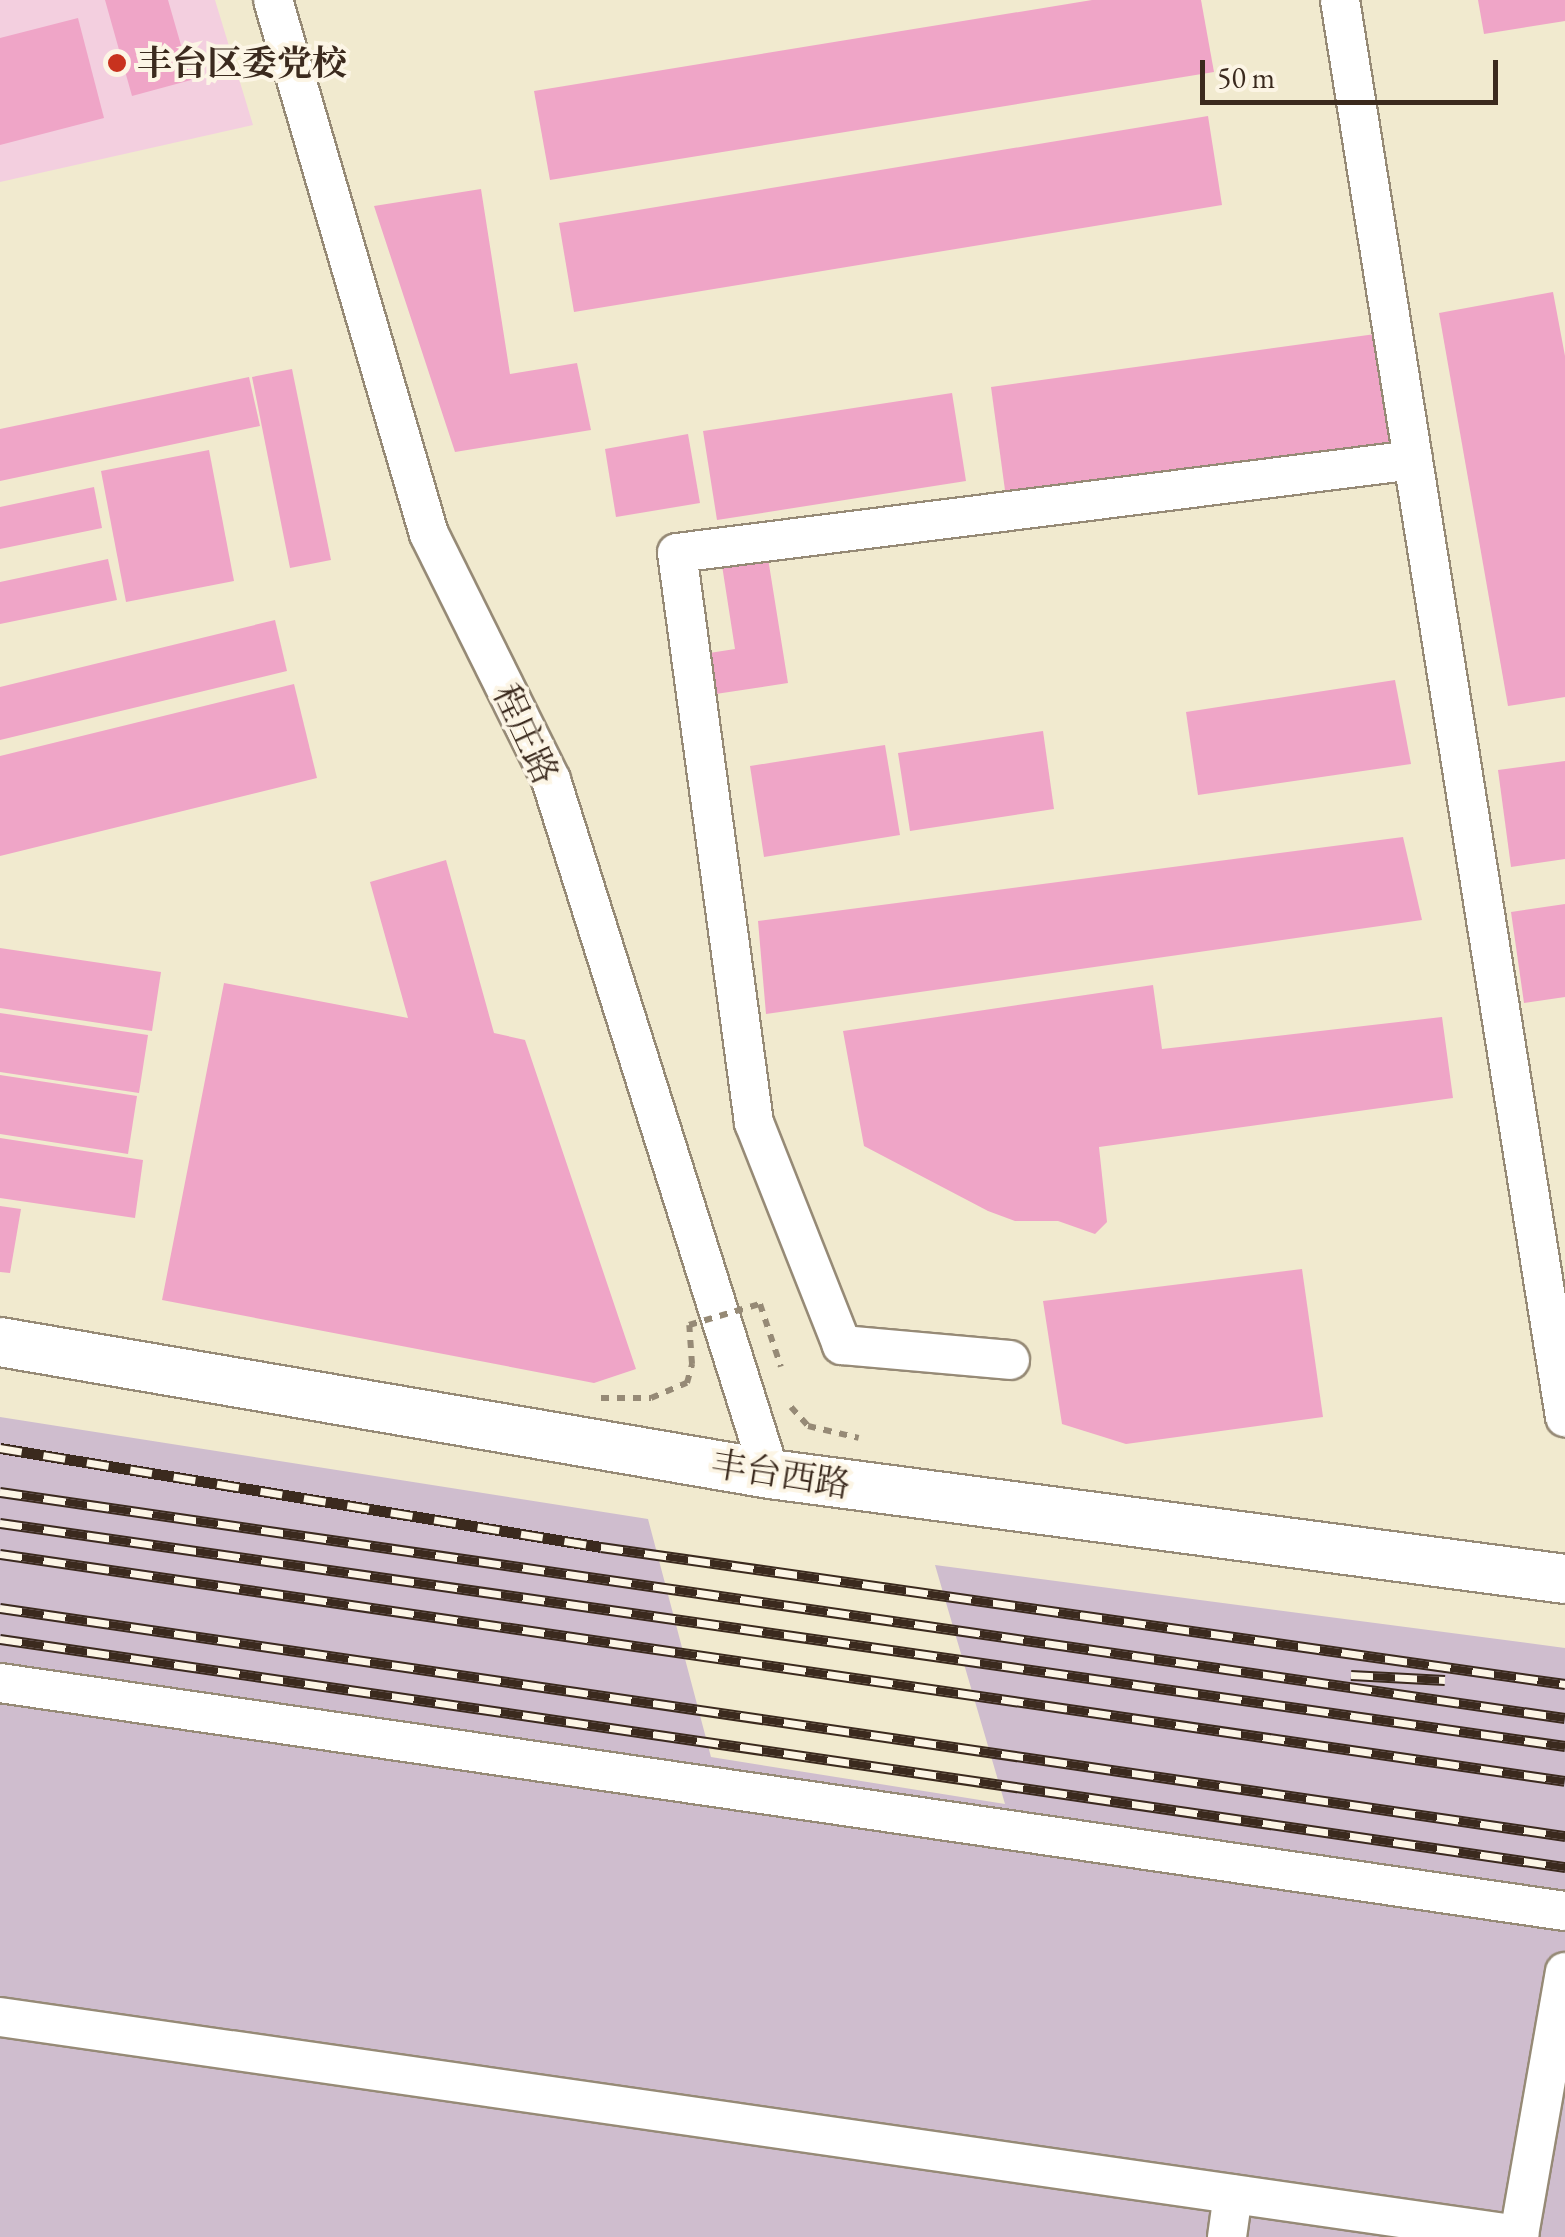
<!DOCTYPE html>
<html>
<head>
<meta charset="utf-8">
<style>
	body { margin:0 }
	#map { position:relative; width:1565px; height:2237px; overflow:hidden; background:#f1eacf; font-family:"EB Garamond","Noto Serif SC",serif }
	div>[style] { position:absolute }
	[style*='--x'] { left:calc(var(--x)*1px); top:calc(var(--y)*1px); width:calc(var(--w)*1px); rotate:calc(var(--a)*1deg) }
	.built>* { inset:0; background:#f3cfdf }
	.industrial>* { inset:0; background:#cfbdce }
	.building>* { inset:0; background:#efa5c7 }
	.path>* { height:6px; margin-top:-3px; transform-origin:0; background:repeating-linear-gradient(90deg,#968a76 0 8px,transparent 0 16px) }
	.roads { filter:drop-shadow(2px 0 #968a76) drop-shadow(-2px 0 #968a76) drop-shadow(0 2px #968a76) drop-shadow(0 -2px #968a76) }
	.minor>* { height:38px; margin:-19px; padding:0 19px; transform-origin:19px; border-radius:19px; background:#fff }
	.major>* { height:48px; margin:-24px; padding:0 24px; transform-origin:24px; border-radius:24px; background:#fff }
	.rail>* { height:11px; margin-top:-5.5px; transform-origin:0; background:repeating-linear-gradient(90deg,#fcf5e5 0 22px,#3b2a1e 0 44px); box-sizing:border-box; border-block:2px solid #3b2a1e }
	.path-bridge>* { height:6px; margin-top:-3px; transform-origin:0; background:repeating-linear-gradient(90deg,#968a76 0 8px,transparent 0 16px) }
	.dots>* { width:28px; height:28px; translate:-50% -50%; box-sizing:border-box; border:5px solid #fcf5e5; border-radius:50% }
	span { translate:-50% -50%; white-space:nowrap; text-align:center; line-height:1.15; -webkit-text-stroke:8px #fcf5e5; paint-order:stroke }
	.poi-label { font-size:35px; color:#3b2a1e; font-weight:700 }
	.left { translate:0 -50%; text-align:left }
	.street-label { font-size:35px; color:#3b2a1e }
	.scale { position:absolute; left:1200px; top:60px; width:298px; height:45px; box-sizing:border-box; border:5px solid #3b2a1e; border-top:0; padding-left:12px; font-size:30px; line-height:35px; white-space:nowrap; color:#3b2a1e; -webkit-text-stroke:8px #fcf5e5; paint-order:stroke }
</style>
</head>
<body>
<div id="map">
	<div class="built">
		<div style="clip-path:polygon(0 0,215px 0,253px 125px,0 182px)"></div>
	</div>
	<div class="industrial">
		<div style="clip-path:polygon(0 1417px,648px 1519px,711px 1757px,1005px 1804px,935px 1565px,1565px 1648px,1565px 2237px,0 2237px)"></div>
	</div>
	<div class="building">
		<div style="clip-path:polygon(105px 0,168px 0,191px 80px,132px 96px)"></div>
		<div style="clip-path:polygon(1092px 0,1201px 0,1214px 72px,550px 180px,534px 91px)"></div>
		<div style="clip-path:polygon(1478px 0,1565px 0,1565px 21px,1484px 34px)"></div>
		<div style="clip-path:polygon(78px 18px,104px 118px,0 145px,0 38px)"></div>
		<div style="clip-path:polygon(1208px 116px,1222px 205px,574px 312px,559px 223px)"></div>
		<div style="clip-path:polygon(481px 189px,510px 374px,577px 363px,591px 430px,455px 452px,374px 206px)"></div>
		<div style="clip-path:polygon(1553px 292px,1565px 356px,1565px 697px,1508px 706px,1439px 313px)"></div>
		<div style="clip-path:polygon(1390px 332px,1406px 450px,1007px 505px,991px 387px)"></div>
		<div style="clip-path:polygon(292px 369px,331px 560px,290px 568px,252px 377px)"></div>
		<div style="clip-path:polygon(249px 377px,260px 426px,0 481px,0 429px)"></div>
		<div style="clip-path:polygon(952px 393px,966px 481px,717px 520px,703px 431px)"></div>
		<div style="clip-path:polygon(688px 434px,700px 503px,616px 517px,605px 449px)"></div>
		<div style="clip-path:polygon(209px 450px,234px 581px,126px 602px,101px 471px)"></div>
		<div style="clip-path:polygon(94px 487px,102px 528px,0 549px,0 507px)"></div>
		<div style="clip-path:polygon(767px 552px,788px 683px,709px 695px,703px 654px,735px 649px,721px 559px)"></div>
		<div style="clip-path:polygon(108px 559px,117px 600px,0 624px,0 582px)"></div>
		<div style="clip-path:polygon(275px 620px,287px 671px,0 740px,0 687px)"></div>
		<div style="clip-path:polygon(1395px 680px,1411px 764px,1198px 795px,1186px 712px)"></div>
		<div style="clip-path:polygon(294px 684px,317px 778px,0 856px,0 756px)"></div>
		<div style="clip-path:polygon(1043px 731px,1054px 809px,910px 831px,898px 753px)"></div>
		<div style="clip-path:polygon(885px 745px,900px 835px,764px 857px,750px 766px)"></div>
		<div style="clip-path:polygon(1565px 761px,1565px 859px,1511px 867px,1498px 770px)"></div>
		<div style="clip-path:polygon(1403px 837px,1422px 920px,766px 1014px,758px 921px)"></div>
		<div style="clip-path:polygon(446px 860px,494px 1033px,525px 1040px,636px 1369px,594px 1383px,162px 1300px,224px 983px,408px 1018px,370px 882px)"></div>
		<div style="clip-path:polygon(1565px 904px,1565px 997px,1524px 1003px,1511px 912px)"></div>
		<div style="clip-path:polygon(0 948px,161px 972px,152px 1031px,0 1008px)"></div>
		<div style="clip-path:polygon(1153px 985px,1162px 1049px,1442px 1017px,1453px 1098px,1099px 1147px,1107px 1222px,1095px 1234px,1058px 1221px,1015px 1221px,988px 1211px,864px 1146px,843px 1031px)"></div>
		<div style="clip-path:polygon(0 1013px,148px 1035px,139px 1093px,0 1072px)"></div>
		<div style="clip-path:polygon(0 1075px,137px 1096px,128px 1154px,0 1134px)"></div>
		<div style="clip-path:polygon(0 1138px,143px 1160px,135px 1218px,0 1198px)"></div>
		<div style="clip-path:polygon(0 1206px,21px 1209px,10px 1273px,0 1272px)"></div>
		<div style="clip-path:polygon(1302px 1269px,1323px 1417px,1126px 1444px,1062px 1424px,1043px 1301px)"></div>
	</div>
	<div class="path">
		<div style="--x:601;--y:1398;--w:50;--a:0"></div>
		<div style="--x:651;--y:1398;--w:39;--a:-23"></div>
		<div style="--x:791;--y:1407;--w:25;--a:48"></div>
		<div style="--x:808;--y:1426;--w:52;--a:13.2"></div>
	</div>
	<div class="roads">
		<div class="minor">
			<div style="--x:273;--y:0;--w:556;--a:73.72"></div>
			<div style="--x:429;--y:534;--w:275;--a:63.6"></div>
			<div style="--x:551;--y:780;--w:728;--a:72.49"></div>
			<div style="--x:1340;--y:0;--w:1435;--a:80.98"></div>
			<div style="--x:1010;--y:1360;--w:169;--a:-174.9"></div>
			<div style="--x:842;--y:1345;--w:239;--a:-111.6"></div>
			<div style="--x:754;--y:1123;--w:575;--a:-97.69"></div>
			<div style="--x:677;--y:553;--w:742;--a:-7.2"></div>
			<div style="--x:0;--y:1683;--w:1582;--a:8.29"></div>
			<div style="--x:0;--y:2017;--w:1535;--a:8.17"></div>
			<div style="--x:1519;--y:2235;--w:267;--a:-80.1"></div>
			<div style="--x:1227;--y:2237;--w:43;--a:-82.1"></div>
		</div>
		<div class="major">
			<div style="--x:0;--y:1342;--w:781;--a:9.73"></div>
			<div style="--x:770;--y:1474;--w:802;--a:7.52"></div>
		</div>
	</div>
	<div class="rail">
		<div style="--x:0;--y:1448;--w:609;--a:9.35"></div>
		<div style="--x:601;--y:1547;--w:974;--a:8.09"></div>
		<div style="--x:0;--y:1492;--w:1581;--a:8.22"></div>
		<div style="--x:0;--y:1523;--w:1581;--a:8.11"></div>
		<div style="--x:0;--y:1554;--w:1581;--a:8.25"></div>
		<div style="--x:0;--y:1608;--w:1582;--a:8.29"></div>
		<div style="--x:0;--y:1639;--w:1582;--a:8.29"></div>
		<div style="--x:1351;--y:1675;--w:94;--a:3"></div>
	</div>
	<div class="path-bridge">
		<div style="--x:687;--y:1383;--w:20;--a:-75"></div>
		<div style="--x:692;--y:1364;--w:39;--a:-94"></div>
		<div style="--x:689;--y:1325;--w:74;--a:-16.5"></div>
		<div style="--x:760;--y:1304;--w:66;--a:71.6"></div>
	</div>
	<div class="dots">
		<div style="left:117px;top:63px;background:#c8321e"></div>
	</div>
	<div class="poi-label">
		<span class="left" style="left:137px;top:63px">丰台区委党校</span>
	</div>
	<div class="street-label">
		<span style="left:526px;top:734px;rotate:65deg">程庄路</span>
		<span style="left:781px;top:1474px;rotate:9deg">丰台西路</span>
	</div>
	<div class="scale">50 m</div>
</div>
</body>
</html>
